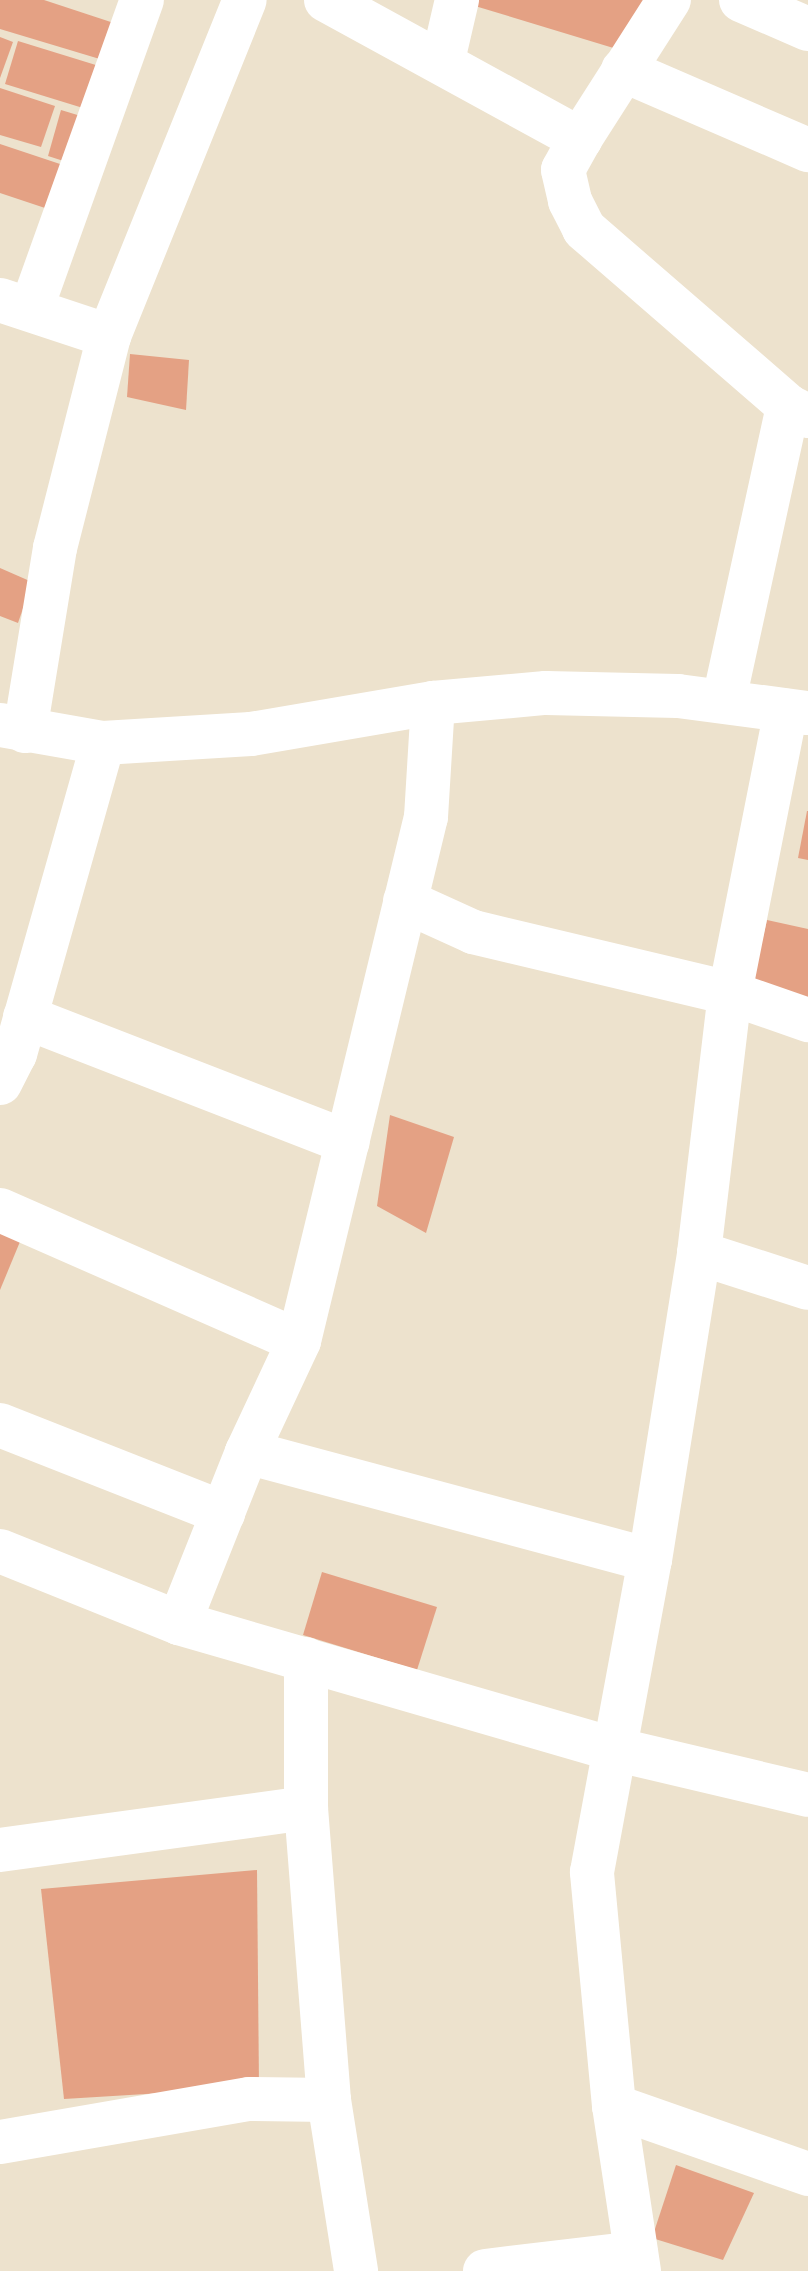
<!DOCTYPE html>
<html>
<head>
<meta charset="utf-8">
<style>
	body { margin:0 }
	#map { position:relative; width:808px; height:2271px; overflow:hidden; background:#ede2cd; font-family:Karla,sans-serif }
	div>[style] { position:absolute }
	[style*='--x'] { left:calc(var(--x)*1px); top:calc(var(--y)*1px); width:calc(var(--w)*1px); rotate:calc(var(--a)*1deg) }
	.building>* { inset:0; background:#e4a184 }
	.street>* { height:44px; margin:-22px; padding:0 22px; transform-origin:22px; border-radius:22px; background:#fff }
	span { translate:-50% -50%; white-space:nowrap; text-align:center; line-height:1.15; -webkit-text-stroke:6px #faefda; paint-order:stroke }
</style>
</head>
<body>
<div id="map">
	<div class="building">
		<div style="clip-path:polygon(0 0,44px 0,126px 27px,113px 63px,0 29px)"></div>
		<div style="clip-path:polygon(478px 0,647px 0,620px 50px,475px 6px)"></div>
		<div style="clip-path:polygon(0 37px,13px 42px,0 78px)"></div>
		<div style="clip-path:polygon(18px 41px,112px 70px,96px 112px,5px 84px)"></div>
		<div style="clip-path:polygon(0 88px,55px 106px,41px 147px,0 135px)"></div>
		<div style="clip-path:polygon(61px 110px,94px 120px,76px 165px,48px 156px)"></div>
		<div style="clip-path:polygon(0 144px,75px 169px,60px 213px,0 193px)"></div>
		<div style="clip-path:polygon(130px 354px,189px 360px,186px 410px,127px 397px)"></div>
		<div style="clip-path:polygon(0 568px,32px 582px,18px 623px,0 616px)"></div>
		<div style="clip-path:polygon(807px 811px,808px 811px,808px 860px,798px 858px)"></div>
		<div style="clip-path:polygon(767px 920px,808px 929px,808px 998px,752px 984px)"></div>
		<div style="clip-path:polygon(390px 1115px,454px 1137px,426px 1233px,377px 1206px)"></div>
		<div style="clip-path:polygon(0 1222px,24px 1232px,0 1290px)"></div>
		<div style="clip-path:polygon(322px 1572px,437px 1607px,417px 1670px,303px 1635px)"></div>
		<div style="clip-path:polygon(257px 1870px,259px 2087px,64px 2099px,41px 1889px)"></div>
		<div style="clip-path:polygon(676px 2165px,754px 2193px,723px 2260px,652px 2238px)"></div>
	</div>
	<div class="street">
		<div style="--x:326;--y:0;--w:290;--a:28.7"></div>
		<div style="--x:580;--y:139;--w:165;--a:-57.4"></div>
		<div style="--x:741;--y:0;--w:73;--a:23.4"></div>
		<div style="--x:443;--y:60;--w:62;--a:-76.9"></div>
		<div style="--x:623;--y:70;--w:202;--a:23.4"></div>
		<div style="--x:580;--y:139;--w:35;--a:119"></div>
		<div style="--x:563;--y:170;--w:32;--a:77"></div>
		<div style="--x:570;--y:201;--w:31;--a:63"></div>
		<div style="--x:584;--y:229;--w:270;--a:40.9"></div>
		<div style="--x:788;--y:406;--w:22;--a:27"></div>
		<div style="--x:0;--y:300;--w:115;--a:18.3"></div>
		<div style="--x:32;--y:307;--w:326;--a:-70.3"></div>
		<div style="--x:724;--y:700;--w:301;--a:-77.7"></div>
		<div style="--x:0;--y:725;--w:105;--a:9.9"></div>
		<div style="--x:103;--y:743;--w:148;--a:-3.5"></div>
		<div style="--x:251;--y:734;--w:185;--a:-9.7"></div>
		<div style="--x:433;--y:703;--w:113;--a:-5.1"></div>
		<div style="--x:546;--y:693;--w:132;--a:1.3"></div>
		<div style="--x:678;--y:696;--w:131;--a:7.5"></div>
		<div style="--x:25;--y:731;--w:185;--a:-80.7"></div>
		<div style="--x:55;--y:548;--w:219;--a:-75.7"></div>
		<div style="--x:109;--y:336;--w:362;--a:-68"></div>
		<div style="--x:405;--y:901;--w:75;--a:24.5"></div>
		<div style="--x:473;--y:932;--w:264;--a:13.4"></div>
		<div style="--x:730;--y:993;--w:83;--a:19.1"></div>
		<div style="--x:25;--y:1017;--w:346;--a:21.2"></div>
		<div style="--x:0;--y:1083;--w:33;--a:-63"></div>
		<div style="--x:15;--y:1054;--w:323;--a:-74.2"></div>
		<div style="--x:0;--y:1210;--w:326;--a:23.7"></div>
		<div style="--x:699;--y:1253;--w:114;--a:17.8"></div>
		<div style="--x:0;--y:1425;--w:240;--a:21.5"></div>
		<div style="--x:247;--y:1452;--w:417;--a:15"></div>
		<div style="--x:0;--y:1551;--w:193;--a:21.9"></div>
		<div style="--x:179;--y:1623;--w:453;--a:16.2"></div>
		<div style="--x:614;--y:1749;--w:199;--a:13.3"></div>
		<div style="--x:179;--y:1623;--w:184;--a:-68.3"></div>
		<div style="--x:247;--y:1452;--w:123;--a:-64.9"></div>
		<div style="--x:299;--y:1341;--w:539;--a:-76.38"></div>
		<div style="--x:426;--y:817;--w:114;--a:-86.5"></div>
		<div style="--x:306;--y:1659;--w:149;--a:90"></div>
		<div style="--x:306;--y:1808;--w:293;--a:85.5"></div>
		<div style="--x:329;--y:2100;--w:173;--a:81"></div>
		<div style="--x:0;--y:1850;--w:309;--a:-7.8"></div>
		<div style="--x:614;--y:2106;--w:206;--a:19.3"></div>
		<div style="--x:0;--y:2142;--w:253;--a:-9.8"></div>
		<div style="--x:249;--y:2099;--w:80;--a:0.7"></div>
		<div style="--x:485;--y:2271;--w:152;--a:-6.8"></div>
		<div style="--x:639;--y:2271;--w:167;--a:-98.6"></div>
		<div style="--x:614;--y:2106;--w:235;--a:-95.4"></div>
		<div style="--x:592;--y:1872;--w:317;--a:-79.5"></div>
		<div style="--x:650;--y:1560;--w:311;--a:-80.9"></div>
		<div style="--x:699;--y:1253;--w:262;--a:-83.2"></div>
		<div style="--x:730;--y:993;--w:288;--a:-78.8"></div>
	</div>
</div>
</body>
</html>
